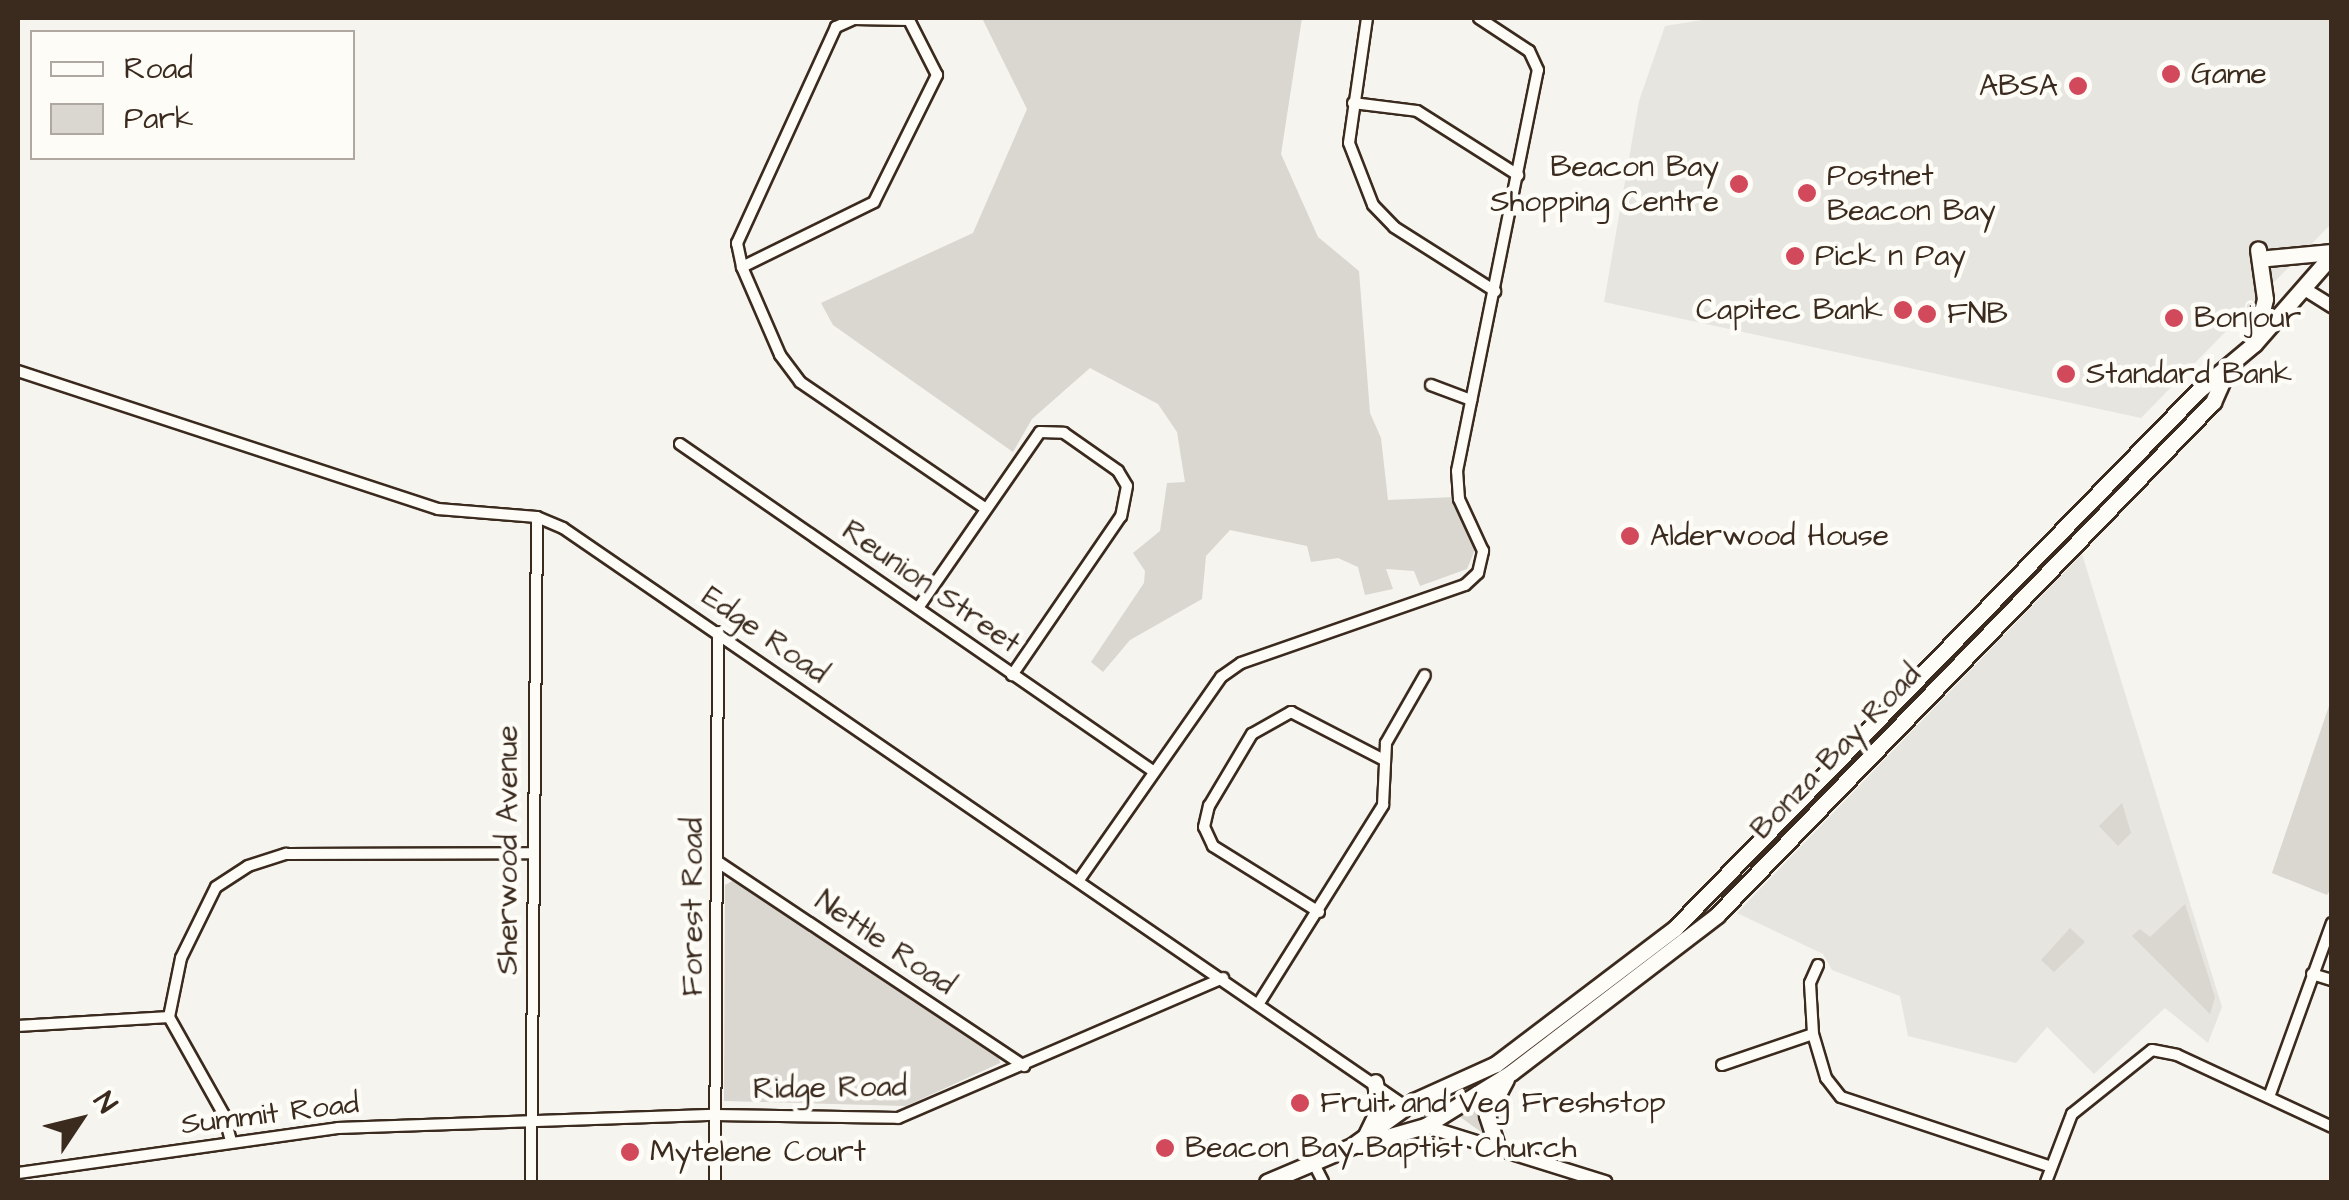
<!DOCTYPE html>
<html>
<head>
<meta charset="utf-8">
<style>
	body { margin:0 }
	#map { position:relative; width:2349px; height:1200px; overflow:hidden; background:#f5f4ee; font-family:"Architects Daughter",sans-serif }
	div>[style] { position:absolute }
	[style*='--x'] { left:calc(var(--x)*1px); top:calc(var(--y)*1px); width:calc(var(--w)*1px); rotate:calc(var(--a)*1deg) }
	.built>* { inset:0; background:#e7e5df }
	.green>* { inset:0; background:#dad6d0 }
	.roads { filter:drop-shadow(2px 0 #3b2a1e) drop-shadow(-2px 0 #3b2a1e) drop-shadow(0 2px #3b2a1e) drop-shadow(0 -2px #3b2a1e) }
	.minor>* { height:10px; margin:-5px; padding:0 5px; transform-origin:5px; border-radius:5px; background:#fdfcf7 }
	.tertiary>* { height:12px; margin:-6px; padding:0 6px; transform-origin:6px; border-radius:6px; background:#fdfcf7 }
	.primary>* { height:15px; margin:-7.5px; padding:0 7.5px; transform-origin:7.5px; border-radius:7.5px; background:#fdfcf7 }
	.dots>* { width:28px; height:28px; translate:-50% -50%; box-sizing:border-box; border:5px solid #fdfcf7; border-radius:50% }
	span { translate:-50% -50%; white-space:nowrap; text-align:center; line-height:1.15; -webkit-text-stroke:9px #fdfcf7; paint-order:stroke }
	.poi-label { font-size:30px; color:#3b2a1e }
	.left { translate:0 -50%; text-align:left }
	.right { translate:-100% -50%; text-align:right }
	.street-label { font-size:30px; color:#3b2a1e }
	.frame { position:absolute; inset:0; border:20px solid #3b2a1e; pointer-events:none }
	.legend { position:absolute; left:30px; top:30px; width:325px; height:130px; box-sizing:border-box; background:#fdfcf7; border:2px solid #afa8a0; margin:0; padding:12px 18px; list-style:none; font-size:30px; color:#3b2a1e }
	.legend li { display:flex; align-items:center; gap:20px; height:50px }
	.legend b { width:50px; border:2px solid #afa8a0 }
	.north { position:absolute; left:30px; top:1070px; width:100px; height:100px; -webkit-text-stroke:8px #fdfcf7; paint-order:stroke; rotate:55deg; font-size:28px; font-weight:700; line-height:40px; text-align:center; color:#3b2a1e }
	.north::after { content:''; display:block; margin:auto; width:35px; height:45px; background:#3b2a1e; clip-path:polygon(50% 0,100% 100%,50% 72%,0 100%) }
</style>
</head>
<body>
<div id="map">
	<div class="built">
		<div style="clip-path:polygon(1715px 18px,2331px 18px,2331px 224px,2141px 418px,1604px 302px,1639px 101px,1665px 26px)"></div>
		<div style="clip-path:polygon(2082px 554px,2222px 1007px,2208px 1043px,2165px 1008px,2094px 1074px,2047px 1027px,2016px 1063px,1908px 1036px,1900px 996px,1832px 970px,1823px 954px,1737px 913px)"></div>
	</div>
	<div class="green">
		<div style="clip-path:polygon(982px 18px,1302px 18px,1281px 154px,1318px 237px,1359px 271px,1370px 413px,1381px 438px,1388px 500px,1455px 497px,1476px 547px,1467px 569px,1420px 586px,1414px 571px,1386px 569px,1393px 589px,1365px 595px,1358px 567px,1338px 558px,1311px 562px,1307px 546px,1230px 530px,1206px 556px,1202px 599px,1130px 640px,1103px 672px,1091px 662px,1144px 583px,1145px 571px,1133px 553px,1160px 531px,1167px 483px,1185px 482px,1177px 432px,1158px 404px,1090px 368px,1032px 419px,1013px 452px,833px 325px,821px 303px,973px 233px,1027px 109px)"></div>
		<div style="clip-path:polygon(2329px 706px,2332px 887px,2327px 895px,2272px 873px)"></div>
		<div style="clip-path:polygon(2122px 803px,2131px 833px,2118px 846px,2099px 826px)"></div>
		<div style="clip-path:polygon(734px 880px,999px 1058px,1000px 1063px,906px 1106px,724px 1101px,725px 885px)"></div>
		<div style="clip-path:polygon(2185px 904px,2215px 997px,2210px 1014px,2132px 936px,2140px 929px,2150px 937px)"></div>
		<div style="clip-path:polygon(2070px 928px,2085px 942px,2054px 972px,2041px 960px)"></div>
		<div style="clip-path:polygon(1481px 1099px,1485px 1100px,1484px 1134px,1456px 1114px)"></div>
	</div>
	<div class="roads">
		<div class="minor">
			<div style="--x:1367;--y:18;--w:126;--a:98.2"></div>
			<div style="--x:1349;--y:143;--w:66;--a:68.8"></div>
			<div style="--x:1373;--y:205;--w:30;--a:46"></div>
			<div style="--x:1394;--y:227;--w:120;--a:32.4"></div>
			<div style="--x:1353;--y:103;--w:64;--a:7.1"></div>
			<div style="--x:1417;--y:111;--w:120;--a:32.4"></div>
			<div style="--x:742;--y:267;--w:147;--a:-26.2"></div>
			<div style="--x:874;--y:202;--w:142;--a:-63.6"></div>
			<div style="--x:937;--y:75;--w:62;--a:-117"></div>
			<div style="--x:909;--y:20;--w:55;--a:-179"></div>
			<div style="--x:854;--y:19;--w:20;--a:156"></div>
			<div style="--x:836;--y:27;--w:238;--a:114.6"></div>
			<div style="--x:737;--y:243;--w:25;--a:78"></div>
			<div style="--x:742;--y:267;--w:96;--a:66.6"></div>
			<div style="--x:780;--y:355;--w:34;--a:53"></div>
			<div style="--x:800;--y:382;--w:225;--a:34.3"></div>
			<div style="--x:18;--y:371;--w:442;--a:18.2"></div>
			<div style="--x:438;--y:509;--w:99;--a:4.6"></div>
			<div style="--x:537;--y:517;--w:28;--a:23"></div>
			<div style="--x:563;--y:528;--w:1025;--a:34.47"></div>
			<div style="--x:1431;--y:385;--w:43;--a:20.6"></div>
			<div style="--x:680;--y:444;--w:575;--a:34.66"></div>
			<div style="--x:918;--y:608;--w:214;--a:-55.3"></div>
			<div style="--x:1040;--y:432;--w:24;--a:2"></div>
			<div style="--x:1064;--y:433;--w:66;--a:35.1"></div>
			<div style="--x:1118;--y:471;--w:17;--a:59"></div>
			<div style="--x:1127;--y:486;--w:31;--a:101"></div>
			<div style="--x:1121;--y:516;--w:193;--a:124.4"></div>
			<div style="--x:718;--y:862;--w:368;--a:33.7"></div>
			<div style="--x:1079;--y:880;--w:248;--a:-55"></div>
			<div style="--x:1221;--y:677;--w:24;--a:-35"></div>
			<div style="--x:1241;--y:663;--w:237;--a:-19.2"></div>
			<div style="--x:1465;--y:585;--w:18;--a:-43"></div>
			<div style="--x:1478;--y:573;--w:23;--a:-77"></div>
			<div style="--x:1483;--y:551;--w:57;--a:-114.8"></div>
			<div style="--x:1459;--y:499;--w:28;--a:-94"></div>
			<div style="--x:1457;--y:471;--w:409;--a:-78.6"></div>
			<div style="--x:1538;--y:70;--w:21;--a:-115"></div>
			<div style="--x:1529;--y:51;--w:60;--a:-146.6"></div>
			<div style="--x:1319;--y:912;--w:125;--a:-148.1"></div>
			<div style="--x:1213;--y:846;--w:21;--a:-115"></div>
			<div style="--x:1204;--y:827;--w:22;--a:-77"></div>
			<div style="--x:1209;--y:806;--w:84;--a:-59.2"></div>
			<div style="--x:1252;--y:734;--w:45;--a:-29.4"></div>
			<div style="--x:1291;--y:712;--w:105;--a:27.3"></div>
			<div style="--x:1818;--y:965;--w:20;--a:114"></div>
			<div style="--x:1810;--y:983;--w:51;--a:86.6"></div>
			<div style="--x:1813;--y:1034;--w:46;--a:73.5"></div>
			<div style="--x:1826;--y:1078;--w:24;--a:52"></div>
			<div style="--x:1841;--y:1097;--w:221;--a:18.4"></div>
			<div style="--x:2312;--y:974;--w:21;--a:17"></div>
			<div style="--x:1259;--y:1003;--w:234;--a:-57.9"></div>
			<div style="--x:1383;--y:805;--w:62;--a:-87.2"></div>
			<div style="--x:1386;--y:743;--w:78;--a:-60.2"></div>
			<div style="--x:18;--y:1026;--w:151;--a:-3.4"></div>
			<div style="--x:1722;--y:1065;--w:96;--a:-18.8"></div>
			<div style="--x:2269;--y:1097;--w:185;--a:-70.1"></div>
			<div style="--x:231;--y:1141;--w:27;--a:-105"></div>
			<div style="--x:224;--y:1115;--w:112;--a:-119.3"></div>
			<div style="--x:169;--y:1017;--w:60;--a:-78.5"></div>
			<div style="--x:181;--y:958;--w:79;--a:-63.8"></div>
			<div style="--x:216;--y:887;--w:38;--a:-33"></div>
			<div style="--x:248;--y:866;--w:40;--a:-18"></div>
			<div style="--x:286;--y:854;--w:244;--a:-0.2"></div>
			<div style="--x:1313;--y:1162;--w:22;--a:63"></div>
			<div style="--x:18;--y:1173;--w:323;--a:-8"></div>
			<div style="--x:338;--y:1128;--w:377;--a:-2"></div>
			<div style="--x:715;--y:1115;--w:183;--a:0.9"></div>
			<div style="--x:898;--y:1118;--w:354;--a:-23.3"></div>
			<div style="--x:531;--y:1182;--w:665;--a:-89.48"></div>
			<div style="--x:715;--y:1182;--w:550;--a:-89.69"></div>
			<div style="--x:2046;--y:1182;--w:73;--a:-69.1"></div>
			<div style="--x:2072;--y:1114;--w:102;--a:-38.7"></div>
			<div style="--x:2152;--y:1050;--w:25;--a:11"></div>
			<div style="--x:2177;--y:1055;--w:171;--a:24.9"></div>
		</div>
		<div class="tertiary">
			<div style="--x:2306;--y:290;--w:31;--a:32"></div>
			<div style="--x:1425;--y:1126;--w:189;--a:17.3"></div>
		</div>
		<div class="primary">
			<div style="--x:2268;--y:258;--w:64;--a:-5.4"></div>
			<div style="--x:2255;--y:340;--w:42;--a:-76.3"></div>
			<div style="--x:2265;--y:299;--w:50;--a:-98"></div>
			<div style="--x:1366;--y:1135;--w:30;--a:-64"></div>
			<div style="--x:1379;--y:1108;--w:26;--a:-99"></div>
			<div style="--x:1359;--y:1145;--w:69;--a:-16.1"></div>
			<div style="--x:1425;--y:1126;--w:102;--a:-31.8"></div>
			<div style="--x:1512;--y:1072;--w:258;--a:-37.4"></div>
			<div style="--x:1717;--y:915;--w:714;--a:-45.97"></div>
			<div style="--x:2213;--y:402;--w:35;--a:-66"></div>
			<div style="--x:1497;--y:1146;--w:33;--a:-108"></div>
			<div style="--x:1487;--y:1115;--w:41;--a:-62.2"></div>
			<div style="--x:1267;--y:1182;--w:92;--a:-23"></div>
			<div style="--x:1352;--y:1146;--w:77;--a:-36"></div>
			<div style="--x:1414;--y:1101;--w:90;--a:-24.3"></div>
			<div style="--x:1496;--y:1064;--w:225;--a:-37.2"></div>
			<div style="--x:1675;--y:928;--w:751;--a:-45.76"></div>
			<div style="--x:2199;--y:390;--w:72;--a:-39.9"></div>
			<div style="--x:2254;--y:344;--w:118;--a:-48.8"></div>
		</div>
	</div>
	<div class="dots">
		<div style="left:2171px;top:74px;background:#d1495b"></div>
		<div style="left:2078px;top:86px;background:#d1495b"></div>
		<div style="left:1739px;top:184px;background:#d1495b"></div>
		<div style="left:1807px;top:193px;background:#d1495b"></div>
		<div style="left:1795px;top:256px;background:#d1495b"></div>
		<div style="left:1903px;top:310px;background:#d1495b"></div>
		<div style="left:1927px;top:314px;background:#d1495b"></div>
		<div style="left:2174px;top:318px;background:#d1495b"></div>
		<div style="left:2066px;top:374px;background:#d1495b"></div>
		<div style="left:1630px;top:536px;background:#d1495b"></div>
		<div style="left:1300px;top:1103px;background:#d1495b"></div>
		<div style="left:1165px;top:1148px;background:#d1495b"></div>
		<div style="left:630px;top:1152px;background:#d1495b"></div>
	</div>
	<div class="poi-label">
		<span class="left" style="left:2191px;top:74px">Game</span>
		<span class="right" style="left:2058px;top:86px">ABSA</span>
		<span class="right" style="left:1719px;top:184px">Beacon Bay<br>Shopping Centre</span>
		<span class="left" style="left:1827px;top:193px">Postnet<br>Beacon Bay</span>
		<span class="left" style="left:1815px;top:256px">Pick n Pay</span>
		<span class="right" style="left:1883px;top:310px">Capitec Bank</span>
		<span class="left" style="left:1947px;top:314px">FNB</span>
		<span class="left" style="left:2194px;top:318px">Bonjour</span>
		<span class="left" style="left:2086px;top:374px">Standard Bank</span>
		<span class="left" style="left:1650px;top:536px">Alderwood House</span>
		<span class="left" style="left:1320px;top:1103px">Fruit and Veg Freshstop</span>
		<span class="left" style="left:1185px;top:1148px">Beacon Bay Baptist Church</span>
		<span class="left" style="left:650px;top:1152px">Mytelene Court</span>
	</div>
	<div class="street-label">
		<span style="left:931px;top:587px;rotate:35deg">Reunion Street</span>
		<span style="left:765px;top:635px;rotate:35deg">Edge Road</span>
		<span style="left:1836px;top:752px;rotate:-46deg">Bonza Bay Road</span>
		<span style="left:508px;top:850px;rotate:-90deg">Sherwood Avenue</span>
		<span style="left:693px;top:907px;rotate:-90deg">Forest Road</span>
		<span style="left:885px;top:943px;rotate:34deg">Nettle Road</span>
		<span style="left:830px;top:1088px;rotate:-1deg">Ridge Road</span>
		<span style="left:270px;top:1114px;rotate:-7deg">Summit Road</span>
	</div>
	<div class="frame"></div>
	<ul class="legend">
	<li><b style="height:12px;background:#fdfcf7"></b>Road</li>
	<li><b style="height:28px;background:#dad6d0"></b>Park</li>
	</ul>
	<div class="north">N</div>
</div>
</body>
</html>
